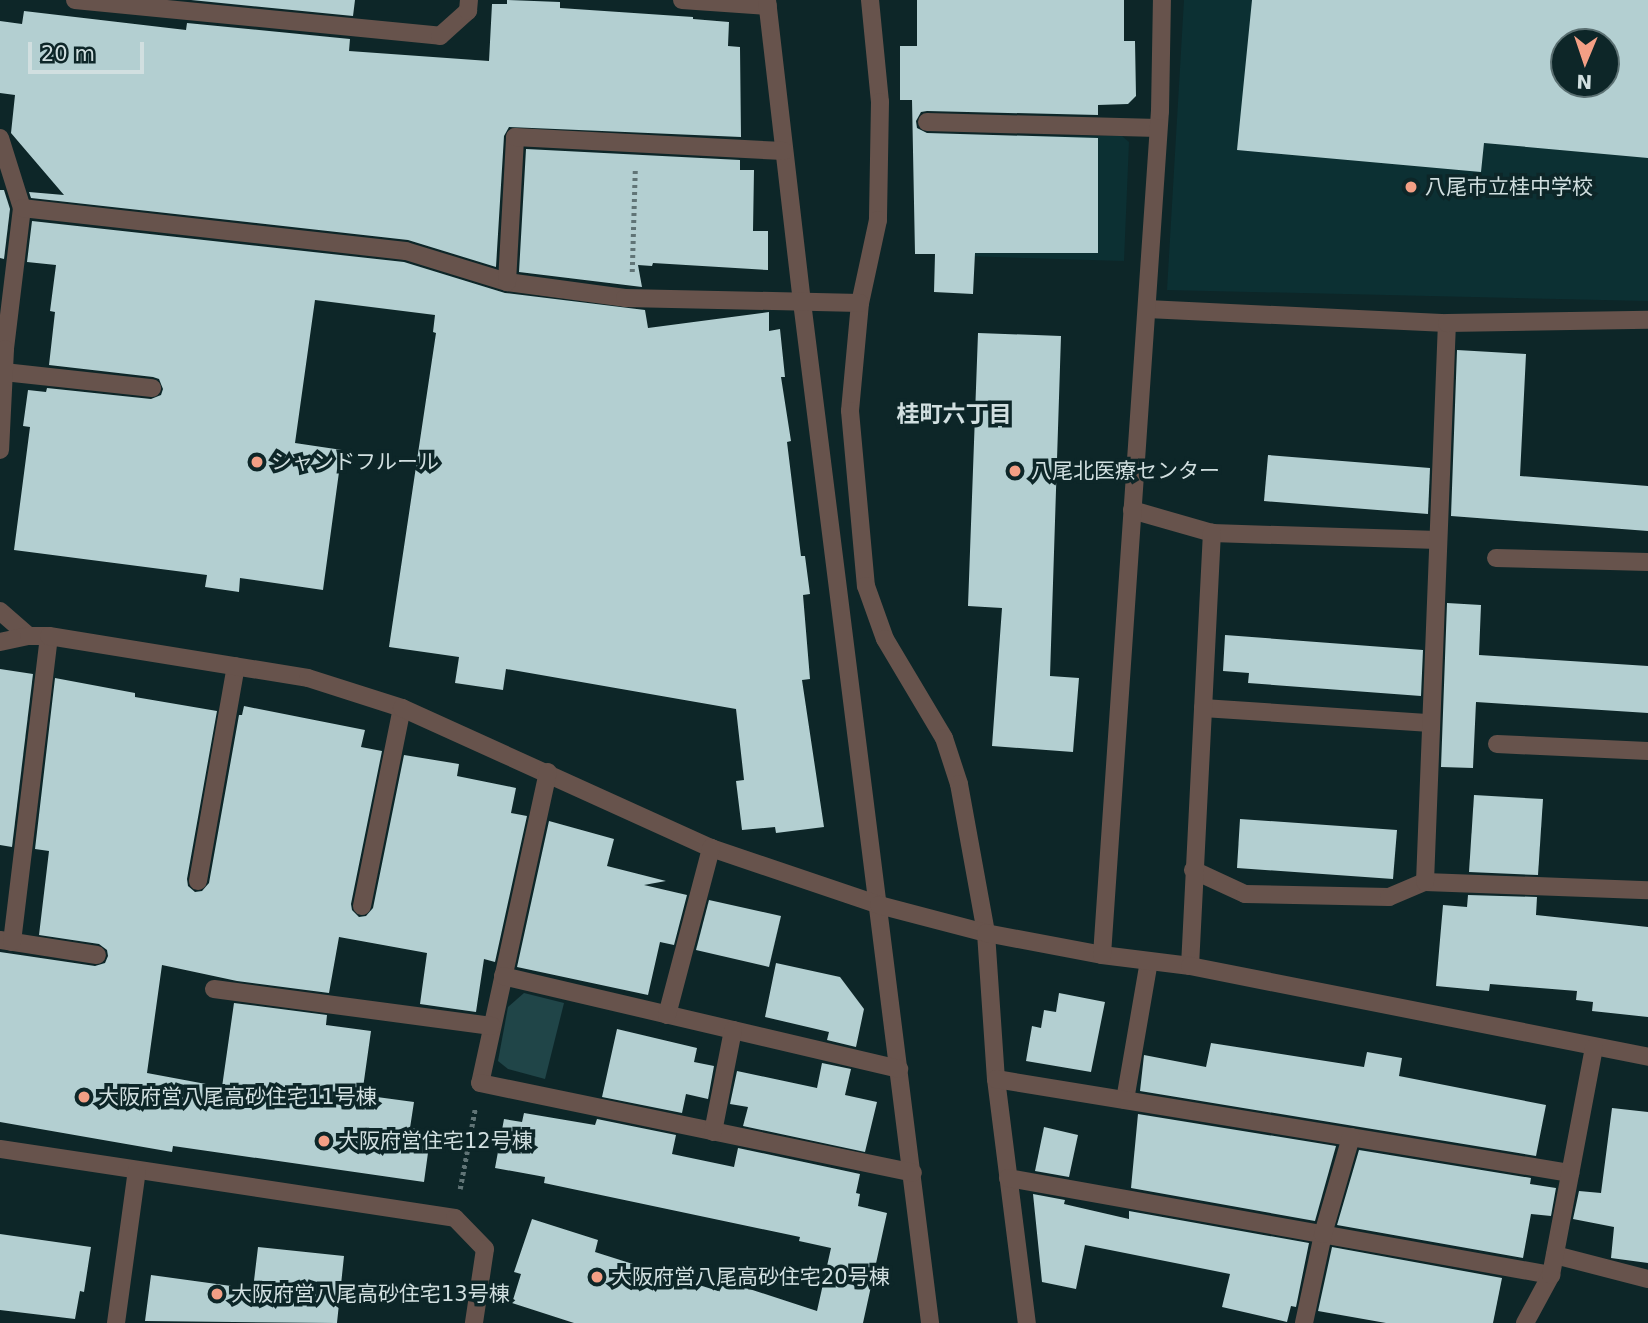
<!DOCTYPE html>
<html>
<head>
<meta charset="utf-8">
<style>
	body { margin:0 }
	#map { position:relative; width:1648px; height:1323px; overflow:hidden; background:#0d2628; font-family:"DejaVu Sans","Noto Sans JP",sans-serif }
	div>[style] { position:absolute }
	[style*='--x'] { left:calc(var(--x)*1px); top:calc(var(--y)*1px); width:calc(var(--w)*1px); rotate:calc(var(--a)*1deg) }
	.built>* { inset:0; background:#0c3033 }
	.green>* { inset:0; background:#204548 }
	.building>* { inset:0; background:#b3cfd1 }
	.path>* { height:4.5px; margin-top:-2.25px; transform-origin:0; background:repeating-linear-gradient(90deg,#607476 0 3.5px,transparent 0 7px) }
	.service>* { height:18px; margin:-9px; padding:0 9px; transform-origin:9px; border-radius:9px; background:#67534c }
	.minor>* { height:18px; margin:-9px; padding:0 9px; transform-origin:9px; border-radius:9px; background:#67534c }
	.dots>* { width:19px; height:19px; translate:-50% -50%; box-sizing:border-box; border:4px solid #0d2628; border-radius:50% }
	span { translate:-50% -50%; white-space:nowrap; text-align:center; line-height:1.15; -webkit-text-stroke:7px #0d2628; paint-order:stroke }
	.poi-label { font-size:21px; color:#d1dfe0 }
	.left { translate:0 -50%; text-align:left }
	.neighbourhood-label { font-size:23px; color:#d1dfe0; font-weight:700 }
	.north { position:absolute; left:1550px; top:28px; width:70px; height:70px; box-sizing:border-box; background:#0d2628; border:2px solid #5b7072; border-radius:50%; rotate:182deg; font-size:19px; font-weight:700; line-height:28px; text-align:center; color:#d1dfe0 }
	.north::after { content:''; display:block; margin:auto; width:24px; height:32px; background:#f39f85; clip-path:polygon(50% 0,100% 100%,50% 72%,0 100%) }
	.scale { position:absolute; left:28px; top:42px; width:116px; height:32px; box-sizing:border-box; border:4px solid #d1dfe0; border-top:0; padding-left:9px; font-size:21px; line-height:24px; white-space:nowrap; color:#d1dfe0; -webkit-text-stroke:5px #0d2628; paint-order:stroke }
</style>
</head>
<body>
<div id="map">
	<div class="built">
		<div style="clip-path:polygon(evenodd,1184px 0,1648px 0,1648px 301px,1167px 290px,1184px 0,1564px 42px,1606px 42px,1606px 84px,1564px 84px,1564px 42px)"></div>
		<div style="clip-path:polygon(962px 136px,1122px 136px,1129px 142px,1124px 261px,963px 256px)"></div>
	</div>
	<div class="green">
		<div style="clip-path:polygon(524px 993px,564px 1003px,545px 1079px,508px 1069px,498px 1061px,508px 1007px)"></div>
	</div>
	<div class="building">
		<div style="clip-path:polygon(191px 0,355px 0,353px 16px)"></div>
		<div style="clip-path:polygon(507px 0,560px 2px,560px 8px,693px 17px,693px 19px,729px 22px,728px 46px,740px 47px,741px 137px,509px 127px,504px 136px,496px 267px,408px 240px,31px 198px,29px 192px,64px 195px,11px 133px,15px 95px,0 93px,0 21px,22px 24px,24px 11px,186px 30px,187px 23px,350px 39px,349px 51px,489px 61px,492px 4px,507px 4px)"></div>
		<div style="clip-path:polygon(917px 0,1124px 0,1124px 41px,1135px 41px,1136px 96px,1128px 104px,1098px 105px,1098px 115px,927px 111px,921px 112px,916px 121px,917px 128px,927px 133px,1098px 138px,1098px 253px,975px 253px,973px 294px,934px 292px,935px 254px,915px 254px,912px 100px,900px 100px,900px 46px,917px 46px)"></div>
		<div style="clip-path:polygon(evenodd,1252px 0,1648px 0,1648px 158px,1484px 143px,1481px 172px,1237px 150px,1252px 0,1564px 42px,1606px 42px,1606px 84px,1564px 84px,1564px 42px)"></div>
		<div style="clip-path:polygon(526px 149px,740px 160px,740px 170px,754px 170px,753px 231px,768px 231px,768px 270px,653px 263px,652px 266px,638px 265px,642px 287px,519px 272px)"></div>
		<div style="clip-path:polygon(0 190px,4px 190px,10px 209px,4px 259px,0 258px)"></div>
		<div style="clip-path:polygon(32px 221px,404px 262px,505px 293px,645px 310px,648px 328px,769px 312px,769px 331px,780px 329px,785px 377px,781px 377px,791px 441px,787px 442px,801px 556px,805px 556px,810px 594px,803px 595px,810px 679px,802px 680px,824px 827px,776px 833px,775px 827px,742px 830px,736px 781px,744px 780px,736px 709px,506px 669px,503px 690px,455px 683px,459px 657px,389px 647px,436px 333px,433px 332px,435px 315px,315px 300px,295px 443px,342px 450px,323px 590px,240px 578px,239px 592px,205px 587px,207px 575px,14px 550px,30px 427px,23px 426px,28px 390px,46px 392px,47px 388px,151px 399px,161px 395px,163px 389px,159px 379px,153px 377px,49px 365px,55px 312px,50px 311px,56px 265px,27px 262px)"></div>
		<div style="clip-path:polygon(978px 333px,1061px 336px,1050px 676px,1079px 678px,1073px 752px,992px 746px,1002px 608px,968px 606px)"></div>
		<div style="clip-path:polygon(1457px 350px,1526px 354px,1520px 476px,1648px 486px,1648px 531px,1451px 516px)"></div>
		<div style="clip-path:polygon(1268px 455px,1430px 468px,1428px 514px,1264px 501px)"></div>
		<div style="clip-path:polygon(1447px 603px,1481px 605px,1479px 655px,1648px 666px,1648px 713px,1476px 702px,1473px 768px,1441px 767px)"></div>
		<div style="clip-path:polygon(1225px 635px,1423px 650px,1421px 696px,1248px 683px,1249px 673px,1223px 671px)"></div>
		<div style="clip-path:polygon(0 669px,33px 674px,12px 847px,0 845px)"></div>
		<div style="clip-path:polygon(55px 678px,135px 693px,135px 697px,217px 711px,187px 879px,188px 886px,195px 892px,202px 891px,209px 883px,239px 715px,242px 715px,244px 706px,365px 730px,361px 747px,382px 751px,351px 904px,352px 910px,359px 917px,366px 916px,373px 908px,404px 755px,459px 764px,457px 776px,516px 788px,511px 813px,527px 816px,495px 962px,484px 959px,476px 1012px,420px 1004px,427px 953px,339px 937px,329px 993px,237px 981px,162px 965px,147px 1073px,222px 1087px,234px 1003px,327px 1015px,326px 1025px,371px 1031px,362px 1095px,414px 1102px,410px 1128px,431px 1131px,424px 1182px,173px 1146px,172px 1152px,0 1122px,0 952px,95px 966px,105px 963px,108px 956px,107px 950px,99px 944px,39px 935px,49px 851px,35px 849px)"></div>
		<div style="clip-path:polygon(1474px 795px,1543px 799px,1538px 875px,1469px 872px)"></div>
		<div style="clip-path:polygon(1240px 819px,1397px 830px,1393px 879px,1237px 868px)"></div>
		<div style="clip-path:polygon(549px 821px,614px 839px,607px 866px,666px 881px,644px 885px,687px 895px,674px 945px,660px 942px,648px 995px,517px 967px)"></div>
		<div style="clip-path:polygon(1468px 895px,1537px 897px,1536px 915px,1648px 927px,1648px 1017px,1592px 1011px,1593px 1002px,1576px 1000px,1577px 991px,1490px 984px,1489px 991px,1436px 986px,1443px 905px,1467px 907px)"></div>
		<div style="clip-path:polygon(709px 900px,781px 916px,769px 967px,696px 950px)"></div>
		<div style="clip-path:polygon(776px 963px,840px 977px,864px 1009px,856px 1047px,827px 1040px,829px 1032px,765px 1017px)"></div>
		<div style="clip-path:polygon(1059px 993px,1105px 1002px,1091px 1072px,1026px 1061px,1032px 1026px,1041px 1028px,1044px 1010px,1056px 1012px)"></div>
		<div style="clip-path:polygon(617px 1029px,697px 1048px,694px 1062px,714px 1066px,708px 1099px,686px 1094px,682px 1113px,602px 1097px)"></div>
		<div style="clip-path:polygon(1211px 1043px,1364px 1067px,1367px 1052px,1402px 1058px,1399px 1076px,1546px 1105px,1536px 1156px,1140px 1091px,1144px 1055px,1206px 1067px)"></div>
		<div style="clip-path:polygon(822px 1063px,851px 1069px,845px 1095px,877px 1102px,865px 1152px,743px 1126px,748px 1107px,730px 1104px,737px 1071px,817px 1088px)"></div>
		<div style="clip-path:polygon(1612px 1108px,1648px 1112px,1648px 1263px,1611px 1258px,1614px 1227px,1573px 1219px,1579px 1191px,1601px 1193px)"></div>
		<div style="clip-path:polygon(524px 1113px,595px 1125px,597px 1119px,676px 1135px,672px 1154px,734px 1167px,738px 1148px,860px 1174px,856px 1193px,860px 1194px,858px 1206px,887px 1213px,863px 1323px,574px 1323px,512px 1303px,521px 1274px,514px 1272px,532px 1219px,598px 1240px,595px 1252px,718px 1291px,722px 1280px,817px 1311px,831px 1248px,799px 1241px,800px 1237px,544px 1183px,545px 1177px,495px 1168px,504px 1119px,522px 1122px)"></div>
		<div style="clip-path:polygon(1138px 1114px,1336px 1146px,1315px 1221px,1131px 1188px)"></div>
		<div style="clip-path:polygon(1044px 1127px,1078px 1135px,1069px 1177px,1035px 1171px)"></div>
		<div style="clip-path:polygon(1359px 1150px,1531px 1178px,1530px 1184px,1556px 1188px,1551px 1216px,1531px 1214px,1523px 1258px,1337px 1225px)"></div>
		<div style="clip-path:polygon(1033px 1194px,1065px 1200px,1064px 1204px,1129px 1219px,1129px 1211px,1309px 1243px,1296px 1307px,1291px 1306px,1287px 1322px,1222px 1307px,1230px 1274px,1085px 1245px,1076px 1289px,1042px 1282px)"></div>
		<div style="clip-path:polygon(0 1234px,91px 1247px,84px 1292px,80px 1291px,75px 1319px,0 1310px)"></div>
		<div style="clip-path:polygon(258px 1247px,344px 1256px,337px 1323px,145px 1321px,151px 1275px,253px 1289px)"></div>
		<div style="clip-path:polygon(1332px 1247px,1502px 1278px,1493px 1323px,1386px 1323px,1318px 1311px)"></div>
	</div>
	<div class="path">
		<div style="--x:632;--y:272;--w:103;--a:-88.3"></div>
		<div style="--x:460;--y:1189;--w:81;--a:-79.4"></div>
	</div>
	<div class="service">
		<div style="--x:682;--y:0;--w:86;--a:4"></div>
		<div style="--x:927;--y:122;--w:231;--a:1.5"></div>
		<div style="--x:4;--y:372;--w:149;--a:6.2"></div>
		<div style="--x:1132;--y:510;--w:83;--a:16"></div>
		<div style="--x:1212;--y:533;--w:226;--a:1.8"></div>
		<div style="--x:1496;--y:558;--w:152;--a:1.5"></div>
		<div style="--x:1203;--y:708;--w:228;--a:3.8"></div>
		<div style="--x:1497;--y:744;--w:151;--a:2.7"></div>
		<div style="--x:1193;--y:870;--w:57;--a:24.8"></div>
		<div style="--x:1245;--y:894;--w:144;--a:1.2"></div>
		<div style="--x:1389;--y:897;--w:39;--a:-23"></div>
		<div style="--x:1425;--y:882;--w:223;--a:2.1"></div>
		<div style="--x:198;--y:881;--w:218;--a:-80"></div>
		<div style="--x:1425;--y:882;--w:559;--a:-87.75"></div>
		<div style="--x:362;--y:906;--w:202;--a:-78.6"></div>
		<div style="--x:0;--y:940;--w:98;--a:8.8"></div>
		<div style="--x:12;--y:942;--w:308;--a:-83.1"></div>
		<div style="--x:1190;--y:966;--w:434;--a:-87.1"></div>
		<div style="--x:1125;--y:1100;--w:141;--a:-80.2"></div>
		<div style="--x:0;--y:1149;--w:460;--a:8.6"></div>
		<div style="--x:455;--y:1218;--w:43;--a:45.9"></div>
		<div style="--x:485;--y:1249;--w:75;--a:98.5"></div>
		<div style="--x:116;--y:1323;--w:154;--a:-82.2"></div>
	</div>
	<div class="minor">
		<div style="--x:75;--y:0;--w:367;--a:5.6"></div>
		<div style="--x:440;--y:36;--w:38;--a:-42"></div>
		<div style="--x:468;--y:11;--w:11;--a:-85"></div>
		<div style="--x:767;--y:0;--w:304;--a:83.4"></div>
		<div style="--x:802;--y:302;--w:1029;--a:82.85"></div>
		<div style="--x:870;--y:0;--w:102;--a:84.4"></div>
		<div style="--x:880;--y:102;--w:118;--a:91"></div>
		<div style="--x:878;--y:220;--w:85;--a:102.2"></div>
		<div style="--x:860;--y:303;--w:108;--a:95.3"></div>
		<div style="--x:850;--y:411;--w:176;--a:84.8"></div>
		<div style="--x:866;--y:586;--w:56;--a:70.3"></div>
		<div style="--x:885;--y:639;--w:115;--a:59.2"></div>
		<div style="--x:944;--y:738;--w:48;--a:71.9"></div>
		<div style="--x:959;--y:784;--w:151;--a:79.7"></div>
		<div style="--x:986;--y:933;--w:146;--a:86.1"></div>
		<div style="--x:996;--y:1079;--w:246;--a:82.8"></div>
		<div style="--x:0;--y:138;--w:73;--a:72.6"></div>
		<div style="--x:22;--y:208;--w:142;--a:96.9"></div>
		<div style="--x:5;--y:349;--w:101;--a:92.8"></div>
		<div style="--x:22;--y:208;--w:386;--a:6.4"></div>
		<div style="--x:406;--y:251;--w:106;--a:17.1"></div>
		<div style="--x:507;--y:282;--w:119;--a:7.7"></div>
		<div style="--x:625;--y:298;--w:235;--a:1.2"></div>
		<div style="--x:507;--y:282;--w:145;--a:-86.8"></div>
		<div style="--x:515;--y:137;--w:269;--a:3"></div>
		<div style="--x:1147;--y:309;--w:300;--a:2.7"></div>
		<div style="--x:1447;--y:323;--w:201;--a:-0.9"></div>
		<div style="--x:0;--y:611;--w:38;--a:41"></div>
		<div style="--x:0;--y:642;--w:30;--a:-12"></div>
		<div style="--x:29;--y:636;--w:20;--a:0"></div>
		<div style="--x:49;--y:636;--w:262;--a:9.2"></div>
		<div style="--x:308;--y:678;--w:99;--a:17.7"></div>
		<div style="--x:402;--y:708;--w:339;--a:24.4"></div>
		<div style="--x:711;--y:848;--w:177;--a:18.7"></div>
		<div style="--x:879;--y:905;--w:111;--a:14.7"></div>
		<div style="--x:986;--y:933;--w:118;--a:10.7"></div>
		<div style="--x:1102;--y:955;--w:89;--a:7.1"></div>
		<div style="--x:1190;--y:966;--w:467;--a:11.2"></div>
		<div style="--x:548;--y:772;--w:318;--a:102.3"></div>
		<div style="--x:480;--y:1083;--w:442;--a:11.7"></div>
		<div style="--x:1102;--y:955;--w:846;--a:-86.07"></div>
		<div style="--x:1160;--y:111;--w:111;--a:-89"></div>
		<div style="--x:503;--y:976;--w:407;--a:13.2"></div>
		<div style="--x:214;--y:989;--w:280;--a:7.6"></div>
		<div style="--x:667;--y:1015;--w:173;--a:-75.2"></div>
		<div style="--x:996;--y:1079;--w:582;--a:9.3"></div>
		<div style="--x:713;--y:1132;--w:104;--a:-78.9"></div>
		<div style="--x:1008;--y:1178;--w:552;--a:10.13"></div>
		<div style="--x:1555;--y:1255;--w:96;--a:14.5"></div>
		<div style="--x:1304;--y:1323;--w:91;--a:-77.9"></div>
		<div style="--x:1323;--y:1234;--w:101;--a:-73.9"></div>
		<div style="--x:1525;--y:1323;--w:55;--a:-61.6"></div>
		<div style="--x:1551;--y:1275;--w:231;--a:-79.3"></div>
	</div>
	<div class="dots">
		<div style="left:1411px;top:187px;background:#f39f85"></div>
		<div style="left:257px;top:462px;background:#f39f85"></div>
		<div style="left:1015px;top:471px;background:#f39f85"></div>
		<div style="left:84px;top:1097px;background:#f39f85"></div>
		<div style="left:324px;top:1141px;background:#f39f85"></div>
		<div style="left:597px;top:1277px;background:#f39f85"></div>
		<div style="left:217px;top:1294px;background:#f39f85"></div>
	</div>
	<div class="poi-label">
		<span class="left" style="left:1425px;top:187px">八尾市立桂中学校</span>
		<span class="left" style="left:271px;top:462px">シャンドフルール</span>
		<span class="left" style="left:1031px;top:471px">八尾北医療センター</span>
		<span class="left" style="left:98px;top:1097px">大阪府営八尾高砂住宅11号棟</span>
		<span class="left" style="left:338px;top:1141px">大阪府営住宅12号棟</span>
		<span class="left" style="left:611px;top:1277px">大阪府営八尾高砂住宅20号棟</span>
		<span class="left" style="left:231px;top:1294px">大阪府営八尾高砂住宅13号棟</span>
	</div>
	<div class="neighbourhood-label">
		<span style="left:954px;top:414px">桂町六丁目</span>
	</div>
	<div class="north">N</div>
	<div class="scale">20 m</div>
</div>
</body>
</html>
